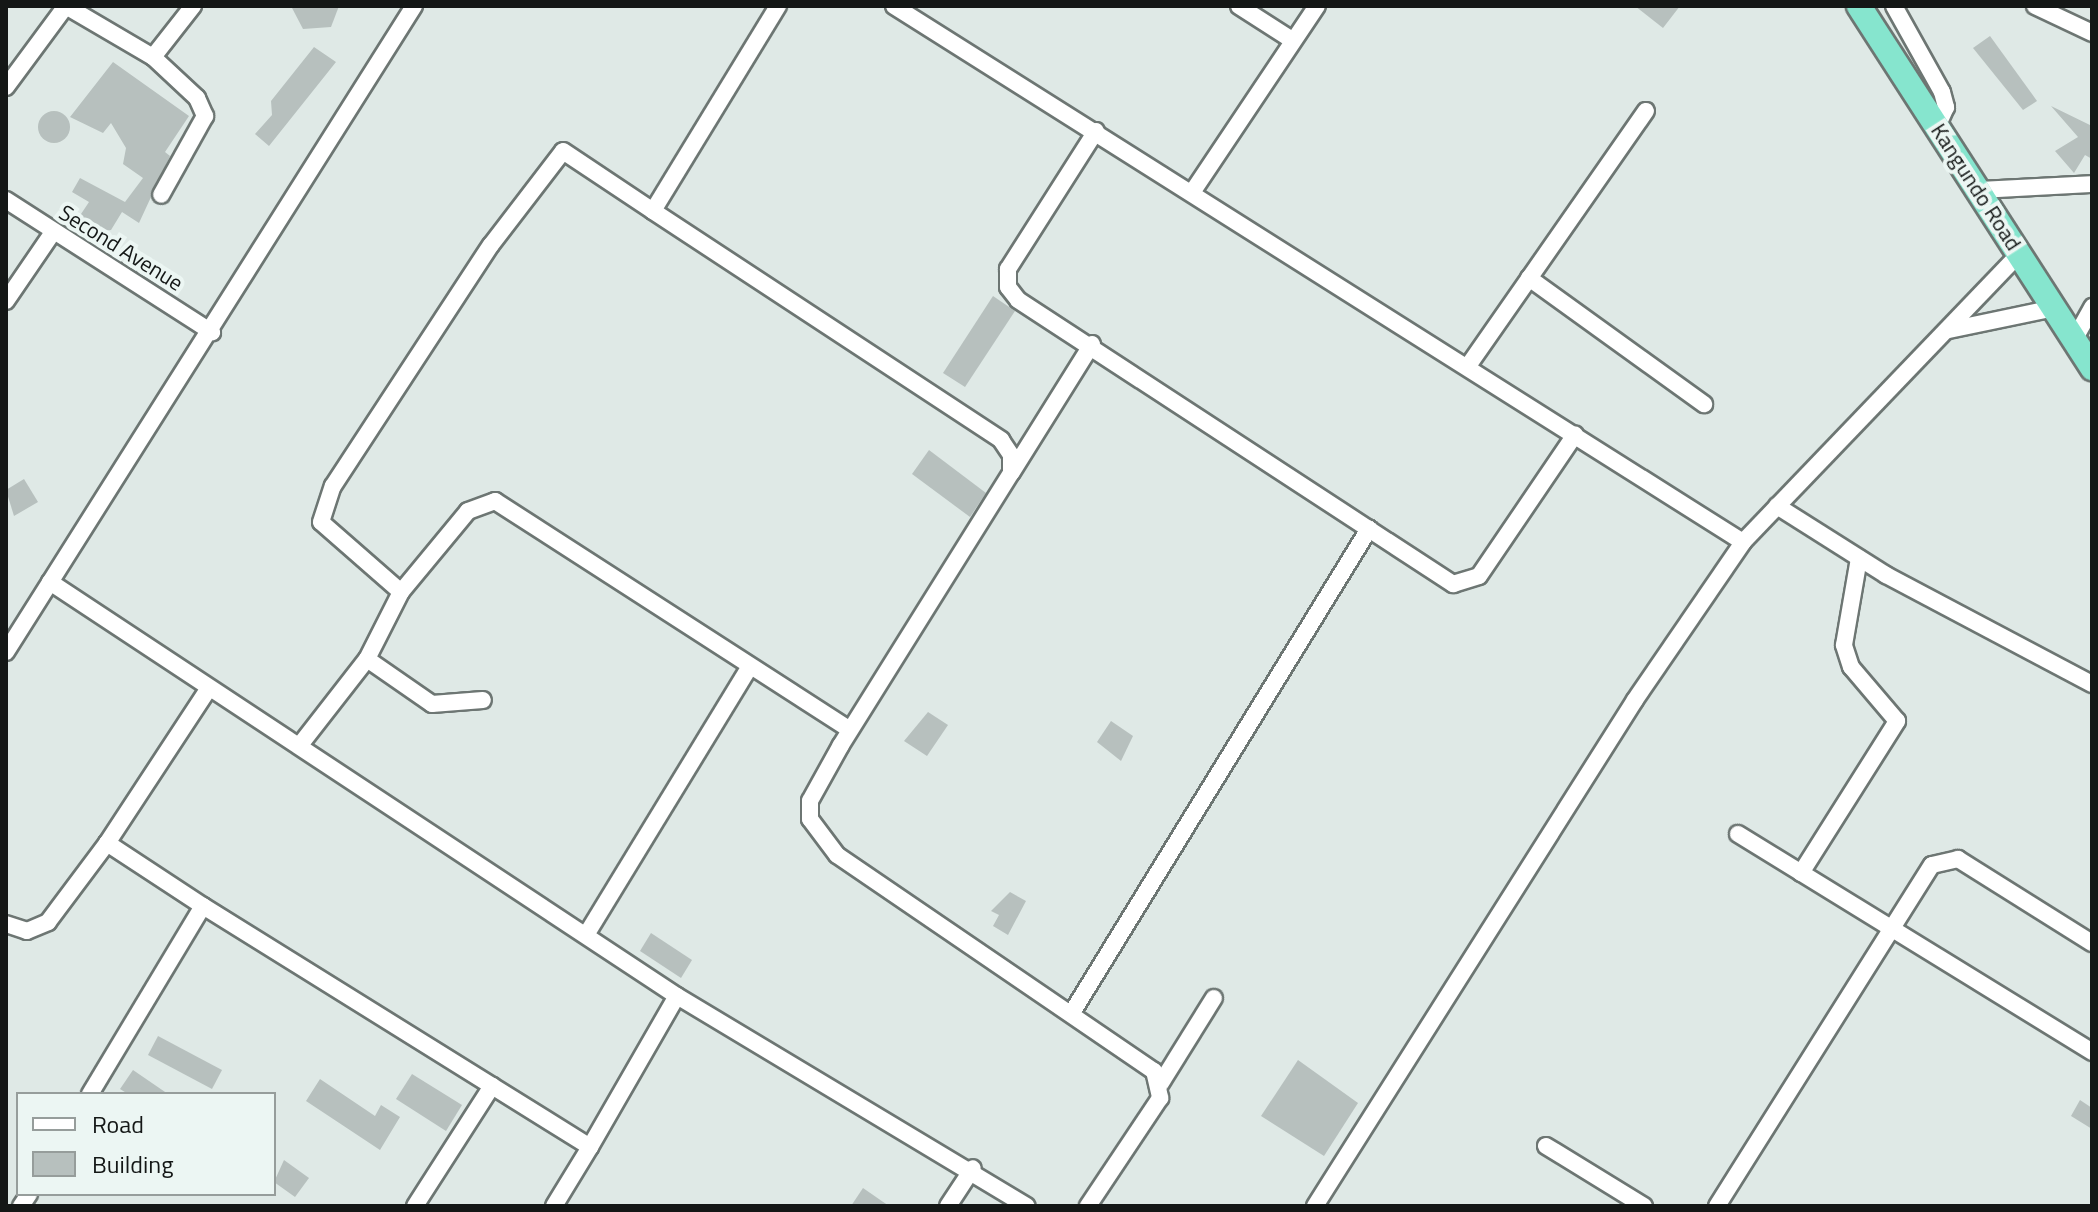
<!DOCTYPE html>
<html>
<head>
<meta charset="utf-8">
<style>
	body { margin:0 }
	#map { position:relative; width:2098px; height:1212px; overflow:hidden; background:#dfe9e6; font-family:"Titillium Web",sans-serif }
	div>[style] { position:absolute }
	[style*='--x'] { left:calc(var(--x)*1px); top:calc(var(--y)*1px); width:calc(var(--w)*1px); rotate:calc(var(--a)*1deg) }
	.building>* { inset:0; background:#b7c0be }
	.round { border-radius:50% }
	.roads { filter:drop-shadow(2px 0 #6d7673) drop-shadow(-2px 0 #6d7673) drop-shadow(0 2px #6d7673) drop-shadow(0 -2px #6d7673) }
	.minor>* { height:16px; margin:-8px; padding:0 8px; transform-origin:8px; border-radius:8px; background:#fff }
	.highway>* { height:24px; margin:-12px; padding:0 12px; transform-origin:12px; border-radius:12px; background:#86e5ce }
	span { translate:-50% -50%; white-space:nowrap; text-align:center; line-height:1.15; -webkit-text-stroke:8px #ecf6f3; paint-order:stroke }
	.street-label { font-size:22px; color:#141716 }
	.frame { position:absolute; inset:0; border:8px solid #141716; pointer-events:none }
	.legend { position:absolute; left:16px; top:1092px; width:260px; height:104px; box-sizing:border-box; background:#ecf6f3; border:2px solid #969d9b; margin:0; padding:10px 14px; list-style:none; font-size:24px; color:#141716 }
	.legend li { display:flex; align-items:center; gap:16px; height:40px }
	.legend b { width:40px; border:2px solid #969d9b }
</style>
</head>
<body>
<div id="map">
	<div class="building">
		<div style="clip-path:polygon(291px 6px,339px 6px,331px 27px,303px 29px)"></div>
		<div style="clip-path:polygon(1635px 6px,1680px 6px,1663px 28px)"></div>
		<div style="clip-path:polygon(1990px 36px,2037px 101px,2023px 110px,1973px 48px)"></div>
		<div style="clip-path:polygon(314px 47px,336px 62px,269px 146px,255px 134px,272px 115px,271px 101px)"></div>
		<div style="clip-path:polygon(113px 62px,189px 116px,165px 152px,170px 156px,139px 223px,122px 212px,111px 230px,102px 231px,79px 217px,89px 202px,72px 192px,80px 178px,125px 202px,143px 178px,123px 164px,126px 148px,111px 123px,103px 133px,70px 117px)"></div>
		<div style="clip-path:polygon(2051px 106px,2092px 126px,2092px 159px,2085px 155px,2074px 173px,2055px 151px,2078px 137px)"></div>
		<div class="round" style="left:38px;top:111px;width:32px;height:32px"></div>
		<div style="clip-path:polygon(993px 296px,1015px 311px,965px 387px,943px 373px)"></div>
		<div style="clip-path:polygon(929px 450px,986px 493px,970px 517px,912px 474px)"></div>
		<div style="clip-path:polygon(24px 479px,38px 502px,14px 516px,6px 490px)"></div>
		<div style="clip-path:polygon(928px 712px,948px 725px,927px 756px,904px 741px)"></div>
		<div style="clip-path:polygon(1111px 721px,1133px 736px,1121px 761px,1097px 742px)"></div>
		<div style="clip-path:polygon(1010px 892px,1026px 901px,1008px 935px,993px 926px,999px 915px,991px 911px)"></div>
		<div style="clip-path:polygon(651px 933px,692px 960px,681px 978px,640px 951px)"></div>
		<div style="clip-path:polygon(158px 1036px,222px 1070px,212px 1089px,148px 1055px)"></div>
		<div style="clip-path:polygon(1298px 1060px,1358px 1103px,1324px 1156px,1261px 1116px)"></div>
		<div style="clip-path:polygon(133px 1070px,168px 1094px,128px 1094px,120px 1089px)"></div>
		<div style="clip-path:polygon(412px 1074px,462px 1105px,446px 1131px,396px 1099px)"></div>
		<div style="clip-path:polygon(320px 1079px,375px 1116px,381px 1105px,400px 1117px,380px 1150px,306px 1101px)"></div>
		<div style="clip-path:polygon(2080px 1100px,2092px 1108px,2092px 1129px,2071px 1116px)"></div>
		<div style="clip-path:polygon(284px 1160px,309px 1178px,295px 1197px,274px 1182px)"></div>
		<div style="clip-path:polygon(863px 1188px,889px 1206px,851px 1206px)"></div>
	</div>
	<div class="roads">
		<div class="minor">
			<div style="--x:778;--y:6;--w:240;--a:121.4"></div>
			<div style="--x:653;--y:211;--w:417;--a:33.3"></div>
			<div style="--x:1001;--y:440;--w:18;--a:56"></div>
			<div style="--x:1011;--y:455;--w:18;--a:90"></div>
			<div style="--x:1011;--y:473;--w:321;--a:122"></div>
			<div style="--x:841;--y:745;--w:64;--a:119"></div>
			<div style="--x:810;--y:801;--w:18;--a:90"></div>
			<div style="--x:810;--y:819;--w:45;--a:53.1"></div>
			<div style="--x:837;--y:855;--w:384;--a:34.3"></div>
			<div style="--x:1154;--y:1071;--w:28;--a:77"></div>
			<div style="--x:1160;--y:1098;--w:130;--a:123.7"></div>
			<div style="--x:894;--y:6;--w:1004;--a:32.27"></div>
			<div style="--x:1239;--y:6;--w:63;--a:32.7"></div>
			<div style="--x:1894;--y:6;--w:98;--a:60.8"></div>
			<div style="--x:1942;--y:92;--w:16;--a:75"></div>
			<div style="--x:1946;--y:107;--w:22;--a:114"></div>
			<div style="--x:2035;--y:6;--w:63;--a:25.3"></div>
			<div style="--x:153;--y:57;--w:65;--a:-51.9"></div>
			<div style="--x:6;--y:87;--w:101;--a:-53.5"></div>
			<div style="--x:66;--y:6;--w:101;--a:30.4"></div>
			<div style="--x:153;--y:57;--w:60;--a:43"></div>
			<div style="--x:197;--y:98;--w:20;--a:66"></div>
			<div style="--x:205;--y:116;--w:90;--a:119.1"></div>
			<div style="--x:1096;--y:131;--w:164;--a:122.5"></div>
			<div style="--x:1008;--y:269;--w:18;--a:90"></div>
			<div style="--x:1008;--y:287;--w:16;--a:52"></div>
			<div style="--x:1018;--y:300;--w:520;--a:33.14"></div>
			<div style="--x:1453;--y:584;--w:27;--a:-17"></div>
			<div style="--x:1479;--y:576;--w:171;--a:-55.8"></div>
			<div style="--x:1978;--y:190;--w:114;--a:-3"></div>
			<div style="--x:1193;--y:191;--w:223;--a:-56.2"></div>
			<div style="--x:6;--y:200;--w:245;--a:32.7"></div>
			<div style="--x:1529;--y:278;--w:216;--a:35.8"></div>
			<div style="--x:6;--y:301;--w:83;--a:-55.7"></div>
			<div style="--x:1949;--y:330;--w:107;--a:-11.8"></div>
			<div style="--x:2074;--y:340;--w:38;--a:-61"></div>
			<div style="--x:1468;--y:366;--w:311;--a:-55.1"></div>
			<div style="--x:1012;--y:472;--w:151;--a:-58"></div>
			<div style="--x:1777;--y:506;--w:129;--a:32.3"></div>
			<div style="--x:1886;--y:575;--w:233;--a:27.9"></div>
			<div style="--x:50;--y:582;--w:751;--a:33.44"></div>
			<div style="--x:677;--y:996;--w:408;--a:31"></div>
			<div style="--x:401;--y:592;--w:106;--a:-138.8"></div>
			<div style="--x:321;--y:522;--w:38;--a:-72"></div>
			<div style="--x:333;--y:486;--w:288;--a:-56.8"></div>
			<div style="--x:491;--y:245;--w:118;--a:-52.5"></div>
			<div style="--x:563;--y:151;--w:108;--a:33.7"></div>
			<div style="--x:6;--y:652;--w:764;--a:-57.72"></div>
			<div style="--x:367;--y:659;--w:79;--a:34.7"></div>
			<div style="--x:432;--y:704;--w:51;--a:-4.5"></div>
			<div style="--x:207;--y:691;--w:182;--a:123.3"></div>
			<div style="--x:107;--y:843;--w:115;--a:33.3"></div>
			<div style="--x:203;--y:906;--w:456;--a:31.9"></div>
			<div style="--x:590;--y:1147;--w:174;--a:-60.1"></div>
			<div style="--x:300;--y:745;--w:109;--a:-52.1"></div>
			<div style="--x:367;--y:659;--w:75;--a:-63.1"></div>
			<div style="--x:401;--y:592;--w:105;--a:-50.4"></div>
			<div style="--x:468;--y:511;--w:29;--a:-20"></div>
			<div style="--x:495;--y:501;--w:422;--a:32.8"></div>
			<div style="--x:1738;--y:834;--w:416;--a:31.6"></div>
			<div style="--x:1801;--y:873;--w:180;--a:-57.7"></div>
			<div style="--x:1897;--y:721;--w:71;--a:-130.4"></div>
			<div style="--x:1851;--y:667;--w:23;--a:-108"></div>
			<div style="--x:1844;--y:645;--w:88;--a:-80.2"></div>
			<div style="--x:6;--y:924;--w:22;--a:18"></div>
			<div style="--x:27;--y:931;--w:23;--a:-23"></div>
			<div style="--x:48;--y:922;--w:99;--a:-53.2"></div>
			<div style="--x:586;--y:935;--w:313;--a:-58.6"></div>
			<div style="--x:1073;--y:1011;--w:566;--a:-58.45"></div>
			<div style="--x:1161;--y:1083;--w:100;--a:-58.1"></div>
			<div style="--x:90;--y:1094;--w:219;--a:-59"></div>
			<div style="--x:1546;--y:1146;--w:115;--a:31.5"></div>
			<div style="--x:21;--y:1206;--w:14;--a:-56"></div>
			<div style="--x:415;--y:1206;--w:143;--a:-57.3"></div>
			<div style="--x:554;--y:1206;--w:69;--a:-58.6"></div>
			<div style="--x:948;--y:1206;--w:45;--a:-56.7"></div>
			<div style="--x:1315;--y:1206;--w:599;--a:-57.69"></div>
			<div style="--x:1635;--y:700;--w:191;--a:-55.6"></div>
			<div style="--x:1743;--y:542;--w:399;--a:-46.2"></div>
			<div style="--x:1717;--y:1206;--w:403;--a:-57.8"></div>
			<div style="--x:1932;--y:865;--w:27;--a:-13"></div>
			<div style="--x:1958;--y:859;--w:158;--a:32.1"></div>
		</div>
		<div class="highway">
			<div style="--x:1859;--y:6;--w:431;--a:57.2"></div>
		</div>
	</div>
	<div class="street-label">
		<span style="left:1976px;top:187px;rotate:57deg">Kangundo Road</span>
		<span style="left:121px;top:248px;rotate:32deg">Second Avenue</span>
	</div>
	<div class="frame"></div>
	<ul class="legend">
	<li><b style="height:10px;background:#fff"></b>Road</li>
	<li><b style="height:22px;background:#b7c0be"></b>Building</li>
	</ul>
</div>
</body>
</html>
